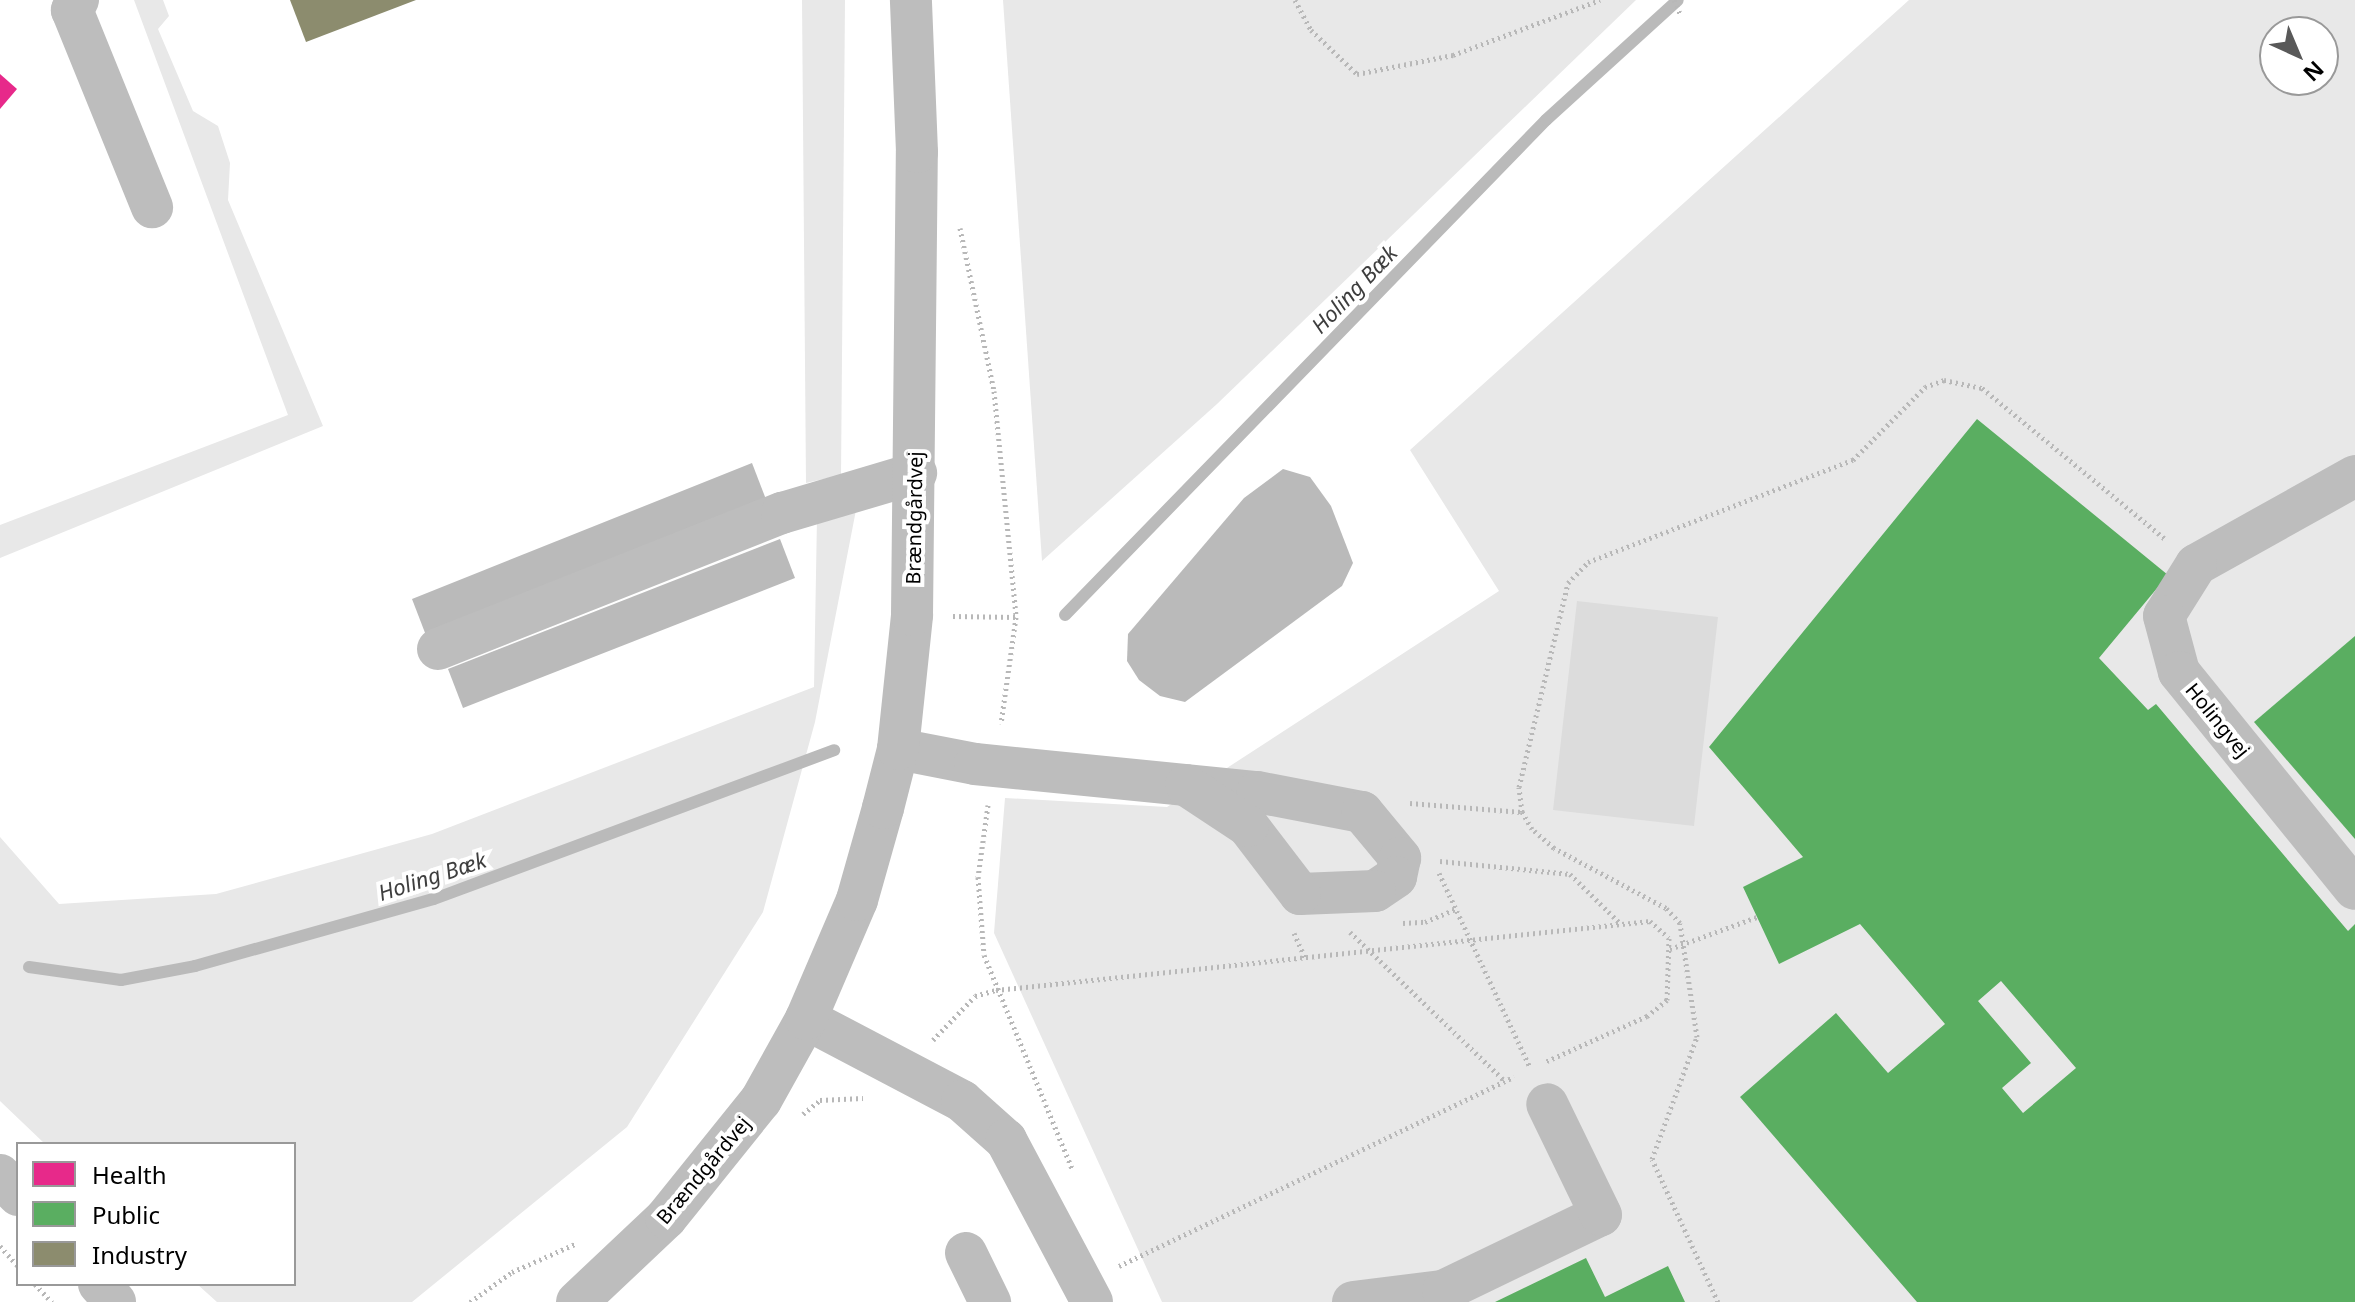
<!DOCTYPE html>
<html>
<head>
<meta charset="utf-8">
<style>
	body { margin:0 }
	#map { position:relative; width:2355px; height:1302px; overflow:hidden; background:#fff; font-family:"Noto Sans",sans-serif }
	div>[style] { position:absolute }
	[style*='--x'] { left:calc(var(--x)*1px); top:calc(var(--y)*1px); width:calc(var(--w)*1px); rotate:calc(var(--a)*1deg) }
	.green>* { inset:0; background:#e8e8e8 }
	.water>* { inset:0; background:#bababa }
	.health>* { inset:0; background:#e7298a }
	.public>* { inset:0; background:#5aae61 }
	.industry>* { inset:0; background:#8c8c6e }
	.stream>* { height:12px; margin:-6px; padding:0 6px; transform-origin:6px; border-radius:6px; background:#bababa }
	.building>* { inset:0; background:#dcdcdc }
	.path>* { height:5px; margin-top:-2.5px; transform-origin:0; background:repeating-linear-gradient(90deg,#b8b8b8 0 2px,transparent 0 6px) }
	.minor>* { height:42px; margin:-21px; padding:0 21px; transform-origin:21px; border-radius:21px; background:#bdbdbd }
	span { translate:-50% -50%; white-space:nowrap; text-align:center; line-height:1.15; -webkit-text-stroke:8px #fff; paint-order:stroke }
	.street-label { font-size:20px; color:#000 }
	.water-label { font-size:22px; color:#3e3e3e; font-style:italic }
	.legend { position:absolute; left:16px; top:1142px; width:280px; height:144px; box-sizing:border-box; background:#fff; border:2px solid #999; margin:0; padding:10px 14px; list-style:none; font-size:24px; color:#000 }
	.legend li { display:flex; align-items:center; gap:16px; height:40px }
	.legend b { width:40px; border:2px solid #999 }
	.north { position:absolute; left:2259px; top:16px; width:80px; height:80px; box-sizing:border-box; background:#fff; border:2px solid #999; border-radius:50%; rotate:136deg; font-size:22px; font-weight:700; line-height:32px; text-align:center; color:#000 }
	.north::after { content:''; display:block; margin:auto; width:28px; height:36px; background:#595959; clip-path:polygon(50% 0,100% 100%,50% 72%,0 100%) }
</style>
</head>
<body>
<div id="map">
	<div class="green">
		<div style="clip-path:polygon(134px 0,163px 0,169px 16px,158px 29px,193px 111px,218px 126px,230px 163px,228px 200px,323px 426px,0 558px,0 525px,288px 415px)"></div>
		<div style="clip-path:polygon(802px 0,845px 0,841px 475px,806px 483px)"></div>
		<div style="clip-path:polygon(1003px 0,1636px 0,1217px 404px,1042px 561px)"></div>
		<div style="clip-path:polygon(evenodd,1909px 0,2355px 0,2355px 1302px,1162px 1302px,994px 933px,1005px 798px,1167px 807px,1499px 591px,1410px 450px,1909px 0,2275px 32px,2323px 32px,2323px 80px,2275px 80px,2275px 32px)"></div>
		<div style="clip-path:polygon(856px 510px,815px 722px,763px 912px,627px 1127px,412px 1302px,217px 1302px,197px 1284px,294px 1284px,294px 1144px,45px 1144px,0 1101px,0 837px,59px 904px,216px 894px,432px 834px,814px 687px,817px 517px)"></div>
	</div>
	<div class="water">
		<div style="clip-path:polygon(752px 463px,767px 502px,427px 638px,412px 599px)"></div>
		<div style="clip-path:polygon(1283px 469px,1310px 477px,1331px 506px,1353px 563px,1342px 586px,1185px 702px,1160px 696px,1139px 680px,1127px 661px,1128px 634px,1244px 498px)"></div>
		<div style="clip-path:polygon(780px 539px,795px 578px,463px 708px,448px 669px)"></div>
	</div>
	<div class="health">
		<div style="clip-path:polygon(0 74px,17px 89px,0 109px)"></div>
	</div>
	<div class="public">
		<div style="clip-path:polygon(evenodd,1977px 419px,2168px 575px,2099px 658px,2148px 710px,2156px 704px,2348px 931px,2355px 924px,2355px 1302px,1917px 1302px,1740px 1097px,1836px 1013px,1888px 1073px,1945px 1024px,1860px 924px,1779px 964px,1743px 887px,1803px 857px,1709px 747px,1977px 419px,2001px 981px,2076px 1068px,2023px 1113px,2002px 1088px,2031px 1063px,1978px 1001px,2001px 981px)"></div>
		<div style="clip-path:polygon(2355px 636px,2355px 839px,2254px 722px)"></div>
		<div style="clip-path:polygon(1586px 1258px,1605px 1297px,1668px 1266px,1685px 1302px,1495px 1302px)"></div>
	</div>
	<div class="industry">
		<div style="clip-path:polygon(290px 0,416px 0,306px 42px)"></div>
	</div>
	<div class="stream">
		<div style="--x:1065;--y:615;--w:690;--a:-45.82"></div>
		<div style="--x:1546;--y:120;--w:178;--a:-42.3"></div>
		<div style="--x:29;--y:967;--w:93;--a:8"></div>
		<div style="--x:121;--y:980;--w:75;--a:-10.7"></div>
		<div style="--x:195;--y:966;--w:248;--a:-15.7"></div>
		<div style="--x:434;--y:899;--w:427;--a:-20.4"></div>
	</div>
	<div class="building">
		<div style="clip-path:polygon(1577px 601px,1718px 617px,1694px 826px,1553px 810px)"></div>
	</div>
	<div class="path">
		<div style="--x:1295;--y:0;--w:34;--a:62"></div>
		<div style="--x:1311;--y:30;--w:64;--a:43.7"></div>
		<div style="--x:1357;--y:74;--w:98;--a:-11.2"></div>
		<div style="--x:1453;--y:55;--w:157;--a:-20.5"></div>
		<div style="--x:1674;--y:0;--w:17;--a:66"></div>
		<div style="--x:960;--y:228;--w:167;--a:78.2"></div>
		<div style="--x:994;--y:391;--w:227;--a:84.4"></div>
		<div style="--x:1016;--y:617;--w:108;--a:98"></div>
		<div style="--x:953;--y:616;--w:63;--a:0.9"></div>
		<div style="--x:1410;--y:803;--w:112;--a:4.6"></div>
		<div style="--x:988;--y:805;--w:73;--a:97.9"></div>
		<div style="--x:978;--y:877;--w:78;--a:85.6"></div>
		<div style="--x:984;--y:955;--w:231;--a:67.6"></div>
		<div style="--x:1440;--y:861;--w:131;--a:5.7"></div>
		<div style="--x:1570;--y:874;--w:71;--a:44.4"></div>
		<div style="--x:1439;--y:873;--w:214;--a:64.9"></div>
		<div style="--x:1403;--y:923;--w:22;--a:-3"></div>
		<div style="--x:1425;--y:922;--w:34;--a:-23"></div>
		<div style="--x:1350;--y:932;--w:215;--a:43.9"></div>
		<div style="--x:1294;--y:933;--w:27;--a:66"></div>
		<div style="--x:1670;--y:949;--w:93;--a:-20.2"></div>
		<div style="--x:933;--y:1040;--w:61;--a:-46.3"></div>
		<div style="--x:975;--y:996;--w:22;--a:-16"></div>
		<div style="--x:996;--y:990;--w:658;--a:-6.02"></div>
		<div style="--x:1650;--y:921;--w:25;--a:42"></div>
		<div style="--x:1669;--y:938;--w:62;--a:91.8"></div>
		<div style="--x:1667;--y:1000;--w:26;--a:141"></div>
		<div style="--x:1647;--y:1016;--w:112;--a:155.7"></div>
		<div style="--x:803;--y:1114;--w:22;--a:-39"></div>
		<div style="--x:820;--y:1100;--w:43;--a:-2.7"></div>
		<div style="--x:0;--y:1246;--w:27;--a:48"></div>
		<div style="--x:1119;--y:1266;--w:438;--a:-25.6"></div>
		<div style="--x:35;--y:1284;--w:25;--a:47"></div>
		<div style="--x:470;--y:1302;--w:52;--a:-35.5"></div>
		<div style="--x:512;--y:1272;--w:69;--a:-24"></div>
		<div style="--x:1718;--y:1302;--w:157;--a:-114.8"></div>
		<div style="--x:1652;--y:1159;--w:130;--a:-69.8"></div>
		<div style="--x:1697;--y:1037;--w:115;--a:-98.5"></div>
		<div style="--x:1680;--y:923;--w:21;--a:-133"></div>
		<div style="--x:1666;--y:908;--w:127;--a:-151.8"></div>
		<div style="--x:1554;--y:848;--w:29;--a:-139"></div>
		<div style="--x:1532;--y:829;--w:20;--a:-120"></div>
		<div style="--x:1522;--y:812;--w:25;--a:-97"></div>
		<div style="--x:1519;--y:787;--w:210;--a:-76.5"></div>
		<div style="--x:1568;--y:583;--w:29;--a:-46"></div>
		<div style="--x:1588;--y:562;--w:284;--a:-21.1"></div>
		<div style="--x:1853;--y:460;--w:103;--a:-45.4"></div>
		<div style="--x:1925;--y:387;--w:20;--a:-20"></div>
		<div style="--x:1944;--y:380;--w:39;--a:12"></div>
		<div style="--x:1982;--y:388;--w:237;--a:39.5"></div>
	</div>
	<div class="minor">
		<div style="--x:78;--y:0;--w:12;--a:121"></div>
		<div style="--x:72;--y:10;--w:213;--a:67.9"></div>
		<div style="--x:2355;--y:476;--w:182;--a:150.8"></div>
		<div style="--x:2196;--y:565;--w:60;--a:122.1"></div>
		<div style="--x:2164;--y:616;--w:58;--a:75"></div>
		<div style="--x:2179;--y:672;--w:279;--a:51"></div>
		<div style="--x:438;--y:649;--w:370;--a:-21.6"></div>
		<div style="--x:782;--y:513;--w:140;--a:-16.6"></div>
		<div style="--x:898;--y:749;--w:78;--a:11"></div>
		<div style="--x:975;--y:764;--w:283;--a:5.7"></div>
		<div style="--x:1257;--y:792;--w:107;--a:10.8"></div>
		<div style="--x:1362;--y:812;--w:60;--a:50.4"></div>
		<div style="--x:1400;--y:858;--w:19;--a:102"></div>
		<div style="--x:1396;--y:877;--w:25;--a:146"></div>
		<div style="--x:1375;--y:891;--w:75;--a:177.7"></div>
		<div style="--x:1300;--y:894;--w:86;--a:-127.4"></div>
		<div style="--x:1248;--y:826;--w:74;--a:-146.5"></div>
		<div style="--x:806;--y:1019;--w:176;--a:27.7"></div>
		<div style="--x:962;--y:1101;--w:59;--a:41.6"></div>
		<div style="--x:1006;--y:1140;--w:183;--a:62"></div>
		<div style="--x:0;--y:1175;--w:27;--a:48"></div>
		<div style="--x:966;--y:1253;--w:55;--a:63.9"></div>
		<div style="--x:99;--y:1284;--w:24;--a:48"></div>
		<div style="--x:577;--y:1302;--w:122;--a:-43.3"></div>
		<div style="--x:666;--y:1218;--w:151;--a:-51.2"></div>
		<div style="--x:761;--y:1100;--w:93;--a:-60.9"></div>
		<div style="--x:806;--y:1019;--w:129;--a:-66.8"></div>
		<div style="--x:857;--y:900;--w:96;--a:-74.2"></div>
		<div style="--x:883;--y:808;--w:61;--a:-75.7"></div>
		<div style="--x:898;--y:749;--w:135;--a:-84"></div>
		<div style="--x:912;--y:615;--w:463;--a:-89.4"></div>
		<div style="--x:917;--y:152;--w:152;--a:-92.3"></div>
		<div style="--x:1353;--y:1302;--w:91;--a:-7"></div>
		<div style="--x:1443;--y:1291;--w:175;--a:-25.7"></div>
		<div style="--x:1601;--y:1215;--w:123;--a:-115.9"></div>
	</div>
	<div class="street-label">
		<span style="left:914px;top:518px;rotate:-89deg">Brændgårdvej</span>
		<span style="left:2218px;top:720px;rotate:51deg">Holingvej</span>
		<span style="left:703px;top:1170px;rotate:-50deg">Brændgårdvej</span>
	</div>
	<div class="water-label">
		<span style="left:1354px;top:289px;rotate:-46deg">Holing Bæk</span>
		<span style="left:432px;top:876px;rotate:-18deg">Holing Bæk</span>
	</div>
	<ul class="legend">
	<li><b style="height:22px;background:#e7298a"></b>Health</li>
	<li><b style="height:22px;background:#5aae61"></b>Public</li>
	<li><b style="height:22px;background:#8c8c6e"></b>Industry</li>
	</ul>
	<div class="north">N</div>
</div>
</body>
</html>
